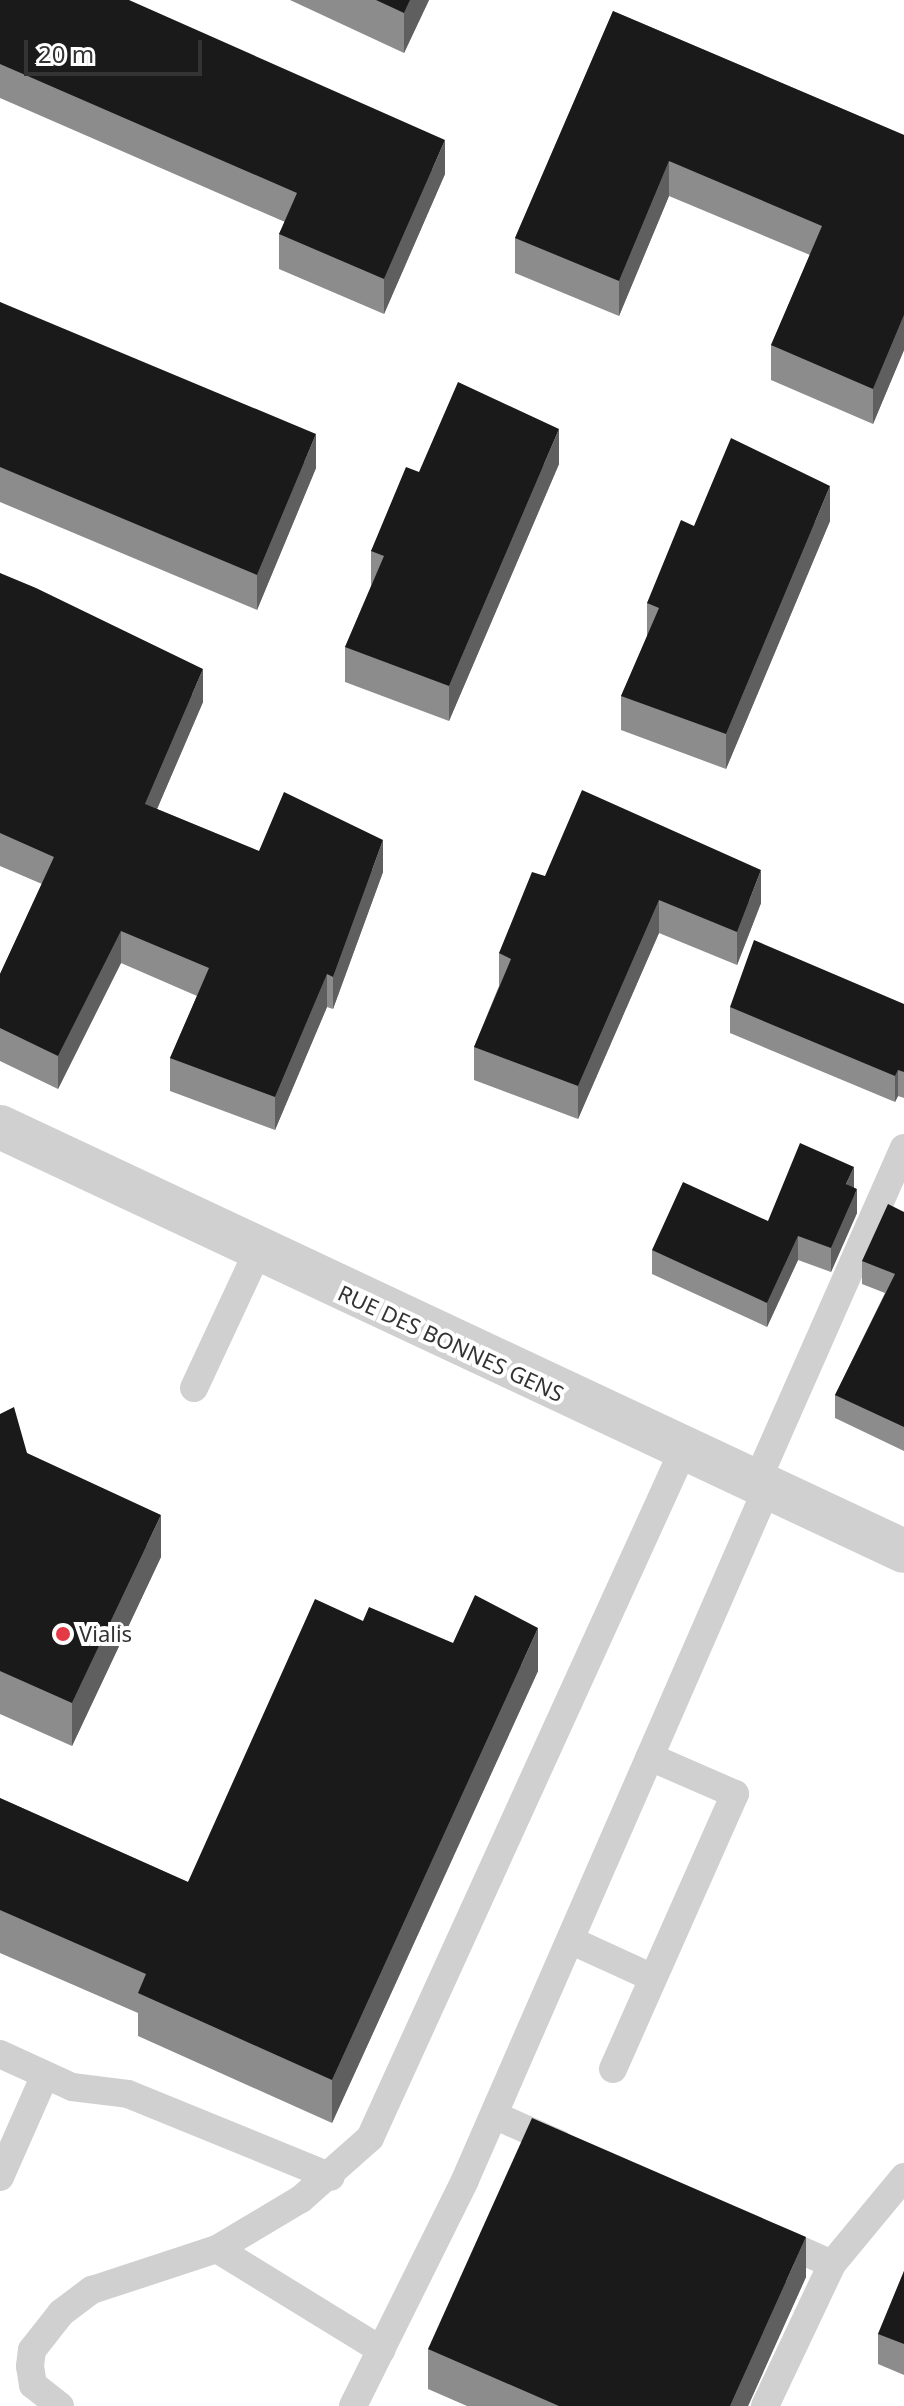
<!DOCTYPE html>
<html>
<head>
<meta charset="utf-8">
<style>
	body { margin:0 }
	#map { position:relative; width:904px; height:2406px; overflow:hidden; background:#fff; font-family:"Noto Sans",sans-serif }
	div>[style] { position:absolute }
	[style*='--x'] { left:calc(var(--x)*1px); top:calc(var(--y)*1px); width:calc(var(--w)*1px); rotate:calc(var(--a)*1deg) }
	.service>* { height:28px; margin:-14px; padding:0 14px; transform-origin:14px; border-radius:14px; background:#d0d0d0 }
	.tertiary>* { height:44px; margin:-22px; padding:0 22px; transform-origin:22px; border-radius:22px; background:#d0d0d0 }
	.wall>* { inset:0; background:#8c8c8c }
	.shaded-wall>* { inset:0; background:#5f5f5f }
	.building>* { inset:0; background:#1a1a1a }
	.dots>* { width:22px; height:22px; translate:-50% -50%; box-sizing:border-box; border:4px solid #fff; border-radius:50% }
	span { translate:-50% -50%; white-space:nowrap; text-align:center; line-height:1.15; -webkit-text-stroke:8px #fff; paint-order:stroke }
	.street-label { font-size:22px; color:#333 }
	.poi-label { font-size:22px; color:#333 }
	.left { translate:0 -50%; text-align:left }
	.scale { position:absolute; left:24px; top:40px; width:178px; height:36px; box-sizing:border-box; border:4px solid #333; border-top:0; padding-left:10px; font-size:24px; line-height:28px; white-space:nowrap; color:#333; -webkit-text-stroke:6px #fff; paint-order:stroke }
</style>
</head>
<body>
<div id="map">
	<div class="service">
		<div style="--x:194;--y:1388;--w:151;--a:-65"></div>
		<div style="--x:756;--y:1483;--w:366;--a:-66.2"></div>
		<div style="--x:570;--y:1940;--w:91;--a:24.6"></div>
		<div style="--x:0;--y:2054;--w:79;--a:24.6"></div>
		<div style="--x:72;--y:2087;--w:56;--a:7.1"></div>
		<div style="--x:128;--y:2094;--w:219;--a:22.2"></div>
		<div style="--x:613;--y:2069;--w:301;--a:-66.1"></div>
		<div style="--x:735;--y:1794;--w:93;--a:-156.5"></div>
		<div style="--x:494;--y:2115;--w:71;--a:24"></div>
		<div style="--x:0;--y:2177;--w:111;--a:-66.2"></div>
		<div style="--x:217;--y:2249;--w:193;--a:31.6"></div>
		<div style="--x:832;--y:2264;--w:113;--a:-50.4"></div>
		<div style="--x:60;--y:2406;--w:34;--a:-142"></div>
		<div style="--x:33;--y:2385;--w:19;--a:-99"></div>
		<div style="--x:30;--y:2366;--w:16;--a:-83"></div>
		<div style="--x:32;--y:2350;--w:47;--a:-51.9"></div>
		<div style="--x:61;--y:2313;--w:39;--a:-37"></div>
		<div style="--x:92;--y:2290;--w:132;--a:-18.2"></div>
		<div style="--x:217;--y:2249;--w:98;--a:-30.8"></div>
		<div style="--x:301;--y:2199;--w:92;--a:-41.5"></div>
		<div style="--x:370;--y:2138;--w:755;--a:-65.51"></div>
		<div style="--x:353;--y:2406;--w:252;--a:-63.6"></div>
		<div style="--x:465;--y:2180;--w:755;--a:-66.42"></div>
		<div style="--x:765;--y:2406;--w:157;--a:-64.7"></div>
		<div style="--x:832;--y:2264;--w:64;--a:-156.2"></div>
	</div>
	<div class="tertiary">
		<div style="--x:0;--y:1127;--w:998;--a:25.13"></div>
	</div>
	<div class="wall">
		<div style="clip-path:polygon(0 0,445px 174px,384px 314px,279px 269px,279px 234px,285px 222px,0 98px)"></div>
		<div style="clip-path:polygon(290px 0,429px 0,404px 53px)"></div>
		<div style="clip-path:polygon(613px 11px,904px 135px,904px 350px,873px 424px,771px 380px,771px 345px,810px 255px,669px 196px,619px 316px,515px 273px,515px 238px)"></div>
		<div style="clip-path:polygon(0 302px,316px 468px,257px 610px,0 502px)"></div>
		<div style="clip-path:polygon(559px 464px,449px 721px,345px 682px,345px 647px,371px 586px,371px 551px,419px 472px)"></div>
		<div style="clip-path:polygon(830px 521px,726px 769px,621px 730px,621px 696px,647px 637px,647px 603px,694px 526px)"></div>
		<div style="clip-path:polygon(0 573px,203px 702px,157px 809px,259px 851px,383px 872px,333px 1009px,327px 1007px,275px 1130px,170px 1091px,170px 1058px,197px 996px,121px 963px,58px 1089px,0 1061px,0 974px,42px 884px,0 866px)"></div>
		<div style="clip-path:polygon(545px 876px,761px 903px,737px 965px,659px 933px,578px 1119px,474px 1080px,474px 1047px,499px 986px,499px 953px)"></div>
		<div style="clip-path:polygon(904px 1004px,904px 1098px,898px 1096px,895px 1102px,730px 1033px,730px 1007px)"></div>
		<div style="clip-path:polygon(854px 1188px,857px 1213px,831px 1272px,798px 1260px,767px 1327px,652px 1274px,652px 1250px,768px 1221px)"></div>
		<div style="clip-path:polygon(904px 1212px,904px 1451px,835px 1418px,835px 1395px,885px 1293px,862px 1284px,862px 1261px)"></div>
		<div style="clip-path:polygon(0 1414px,27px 1453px,161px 1557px,72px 1746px,0 1714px)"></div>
		<div style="clip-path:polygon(363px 1621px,453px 1643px,538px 1671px,332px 2123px,138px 2036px,138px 2013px,0 1953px,0 1798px,188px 1882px)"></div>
		<div style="clip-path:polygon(904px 2271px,904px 2375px,878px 2364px,878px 2334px)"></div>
		<div style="clip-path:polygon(806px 2277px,748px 2406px,467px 2406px,428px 2389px,428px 2349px)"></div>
	</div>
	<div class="shaded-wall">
		<div style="clip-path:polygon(410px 0,429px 0,404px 53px,404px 13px)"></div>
		<div style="clip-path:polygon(445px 140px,445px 174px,384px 314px,384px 279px)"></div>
		<div style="clip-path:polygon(669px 161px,669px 196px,619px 316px,619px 281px)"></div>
		<div style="clip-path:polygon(904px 315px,904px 350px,873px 424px,873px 389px)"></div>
		<div style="clip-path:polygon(559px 429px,559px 464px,449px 721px,449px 686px)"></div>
		<div style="clip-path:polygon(316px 434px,316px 468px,257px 610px,257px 575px)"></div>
		<div style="clip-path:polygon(830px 486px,830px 521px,726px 769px,726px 734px)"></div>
		<div style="clip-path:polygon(203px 669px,203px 702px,145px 837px,145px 804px)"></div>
		<div style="clip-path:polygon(383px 840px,383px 872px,333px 1009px,333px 977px)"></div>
		<div style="clip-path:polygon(761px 870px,761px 903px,737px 965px,737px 932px)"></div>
		<div style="clip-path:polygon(659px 900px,659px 933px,578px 1119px,578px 1086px)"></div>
		<div style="clip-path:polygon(121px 931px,121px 963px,58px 1089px,58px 1056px)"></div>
		<div style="clip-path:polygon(327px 974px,327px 1007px,275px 1130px,275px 1097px)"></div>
		<div style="clip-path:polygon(898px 1070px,898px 1096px,895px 1102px,895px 1076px)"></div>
		<div style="clip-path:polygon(854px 1167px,854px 1190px,846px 1184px)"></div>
		<div style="clip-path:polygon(857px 1189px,857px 1213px,831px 1272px,831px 1248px)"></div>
		<div style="clip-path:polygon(798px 1236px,798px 1260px,767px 1327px,767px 1303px)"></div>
		<div style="clip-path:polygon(161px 1515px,161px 1557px,72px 1746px,72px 1703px)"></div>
		<div style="clip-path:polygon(538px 1628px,538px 1671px,332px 2123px,332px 2080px)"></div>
		<div style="clip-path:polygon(806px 2237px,806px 2277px,748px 2406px,730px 2406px)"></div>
	</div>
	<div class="building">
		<div style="clip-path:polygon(0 0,129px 0,445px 140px,384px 279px,279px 234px,297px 193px,0 64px)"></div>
		<div style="clip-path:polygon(376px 0,410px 0,404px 13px)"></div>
		<div style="clip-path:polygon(613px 11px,904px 135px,904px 315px,873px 389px,771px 345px,822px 226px,669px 161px,619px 281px,515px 238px)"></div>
		<div style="clip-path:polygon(0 302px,316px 434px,257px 575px,0 467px)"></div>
		<div style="clip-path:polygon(458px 382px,559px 429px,449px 686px,345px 647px,384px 556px,371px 551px,406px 467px,419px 472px)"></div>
		<div style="clip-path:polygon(731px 438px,830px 486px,726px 734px,621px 696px,659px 608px,647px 603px,681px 520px,694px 526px)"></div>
		<div style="clip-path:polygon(0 573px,36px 588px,203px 669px,145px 804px,259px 851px,284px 792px,383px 840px,333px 977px,327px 974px,275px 1097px,170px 1058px,209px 968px,121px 931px,58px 1056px,0 1028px,0 974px,54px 857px,0 833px)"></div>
		<div style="clip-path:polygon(582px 790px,761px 870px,737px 932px,659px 900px,578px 1086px,474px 1047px,511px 959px,499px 953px,532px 872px,545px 876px)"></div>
		<div style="clip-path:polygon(754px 940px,904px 1004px,904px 1072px,898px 1070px,895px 1076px,730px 1007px)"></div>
		<div style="clip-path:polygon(800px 1143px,854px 1167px,846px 1184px,857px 1189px,831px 1248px,798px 1236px,767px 1303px,652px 1250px,683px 1182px,768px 1221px)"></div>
		<div style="clip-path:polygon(888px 1204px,904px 1212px,904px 1427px,835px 1395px,895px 1274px,862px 1261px)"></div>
		<div style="clip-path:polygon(14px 1407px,27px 1453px,161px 1515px,72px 1703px,0 1671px,0 1414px)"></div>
		<div style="clip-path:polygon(475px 1595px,538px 1628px,332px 2080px,138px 1993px,146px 1974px,0 1910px,0 1798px,188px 1882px,315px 1599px,363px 1621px,369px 1607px,453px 1643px)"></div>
		<div style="clip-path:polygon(532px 2118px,806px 2237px,730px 2406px,559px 2406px,428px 2349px)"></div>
		<div style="clip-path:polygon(904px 2271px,904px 2344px,878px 2334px)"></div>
	</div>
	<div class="dots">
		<div style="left:63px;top:1634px;background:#e63946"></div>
	</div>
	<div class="street-label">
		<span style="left:451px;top:1343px;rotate:25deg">RUE DES BONNES GENS</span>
	</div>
	<div class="poi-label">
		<span class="left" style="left:79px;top:1634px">Vialis</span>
	</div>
	<div class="scale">20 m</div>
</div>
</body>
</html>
